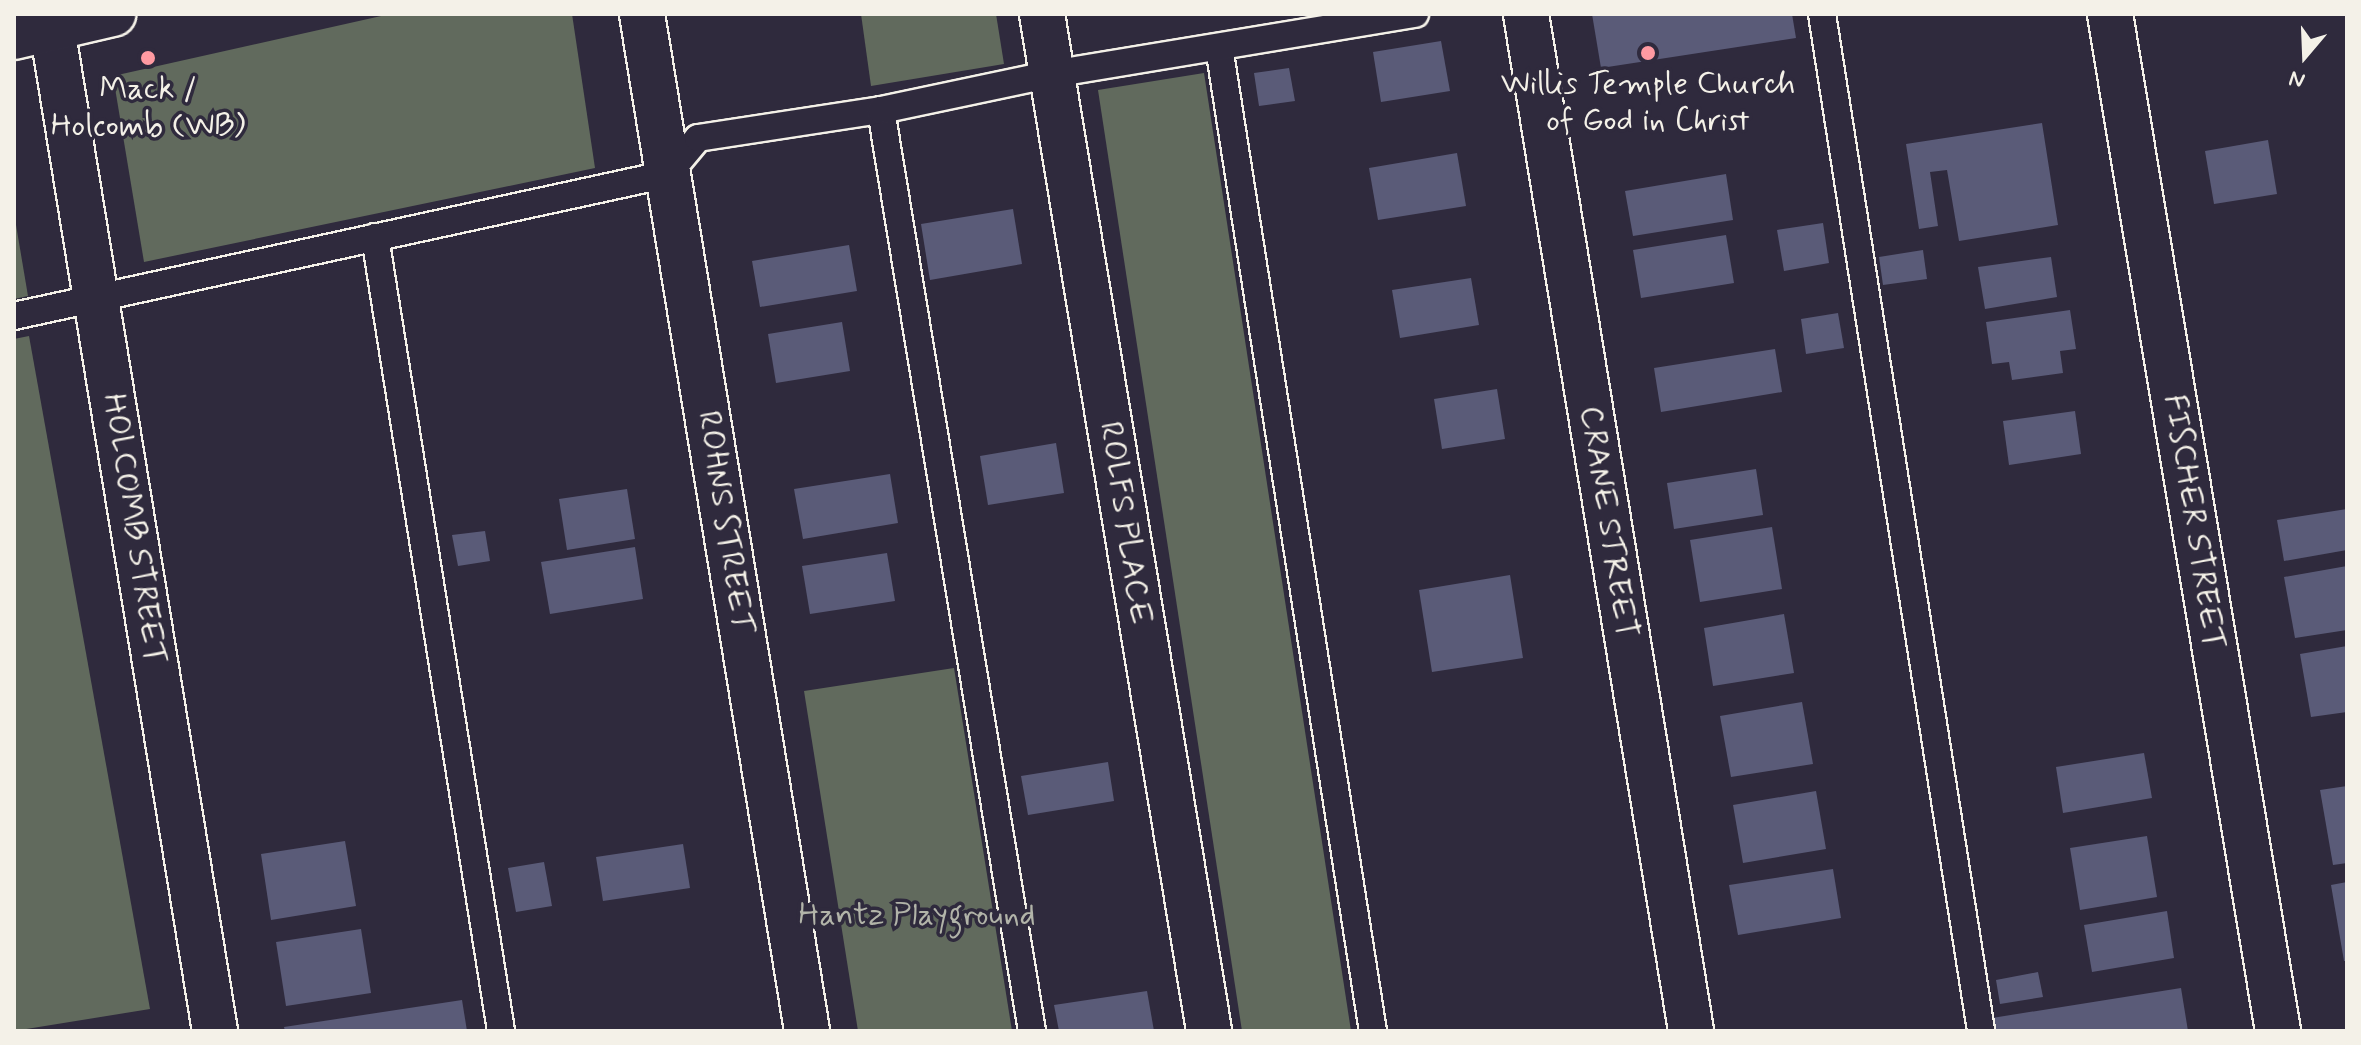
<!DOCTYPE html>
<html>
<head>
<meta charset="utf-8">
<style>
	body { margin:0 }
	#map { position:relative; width:2361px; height:1045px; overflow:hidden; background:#2f2a3d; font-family:Mynerve,sans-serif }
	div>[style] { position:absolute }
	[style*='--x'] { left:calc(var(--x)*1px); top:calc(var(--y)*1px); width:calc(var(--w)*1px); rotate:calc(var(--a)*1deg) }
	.green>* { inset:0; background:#616a5d }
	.building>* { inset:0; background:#5a5b78 }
	.roads { filter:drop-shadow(2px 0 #f4f1e8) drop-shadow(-2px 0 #f4f1e8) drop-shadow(0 2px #f4f1e8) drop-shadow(0 -2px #f4f1e8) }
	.service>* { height:26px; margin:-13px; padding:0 13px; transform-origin:13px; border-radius:13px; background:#2f2a3d }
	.minor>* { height:44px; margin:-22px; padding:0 22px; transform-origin:22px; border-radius:22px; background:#2f2a3d }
	.secondary>* { height:44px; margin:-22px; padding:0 22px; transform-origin:22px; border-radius:22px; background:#2f2a3d }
	.dots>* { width:22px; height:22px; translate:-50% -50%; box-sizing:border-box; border:4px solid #2f2a3d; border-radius:50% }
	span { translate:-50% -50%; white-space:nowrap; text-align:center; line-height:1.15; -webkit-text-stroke:7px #2f2a3d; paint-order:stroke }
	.poi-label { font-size:32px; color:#f4f1e8 }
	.street-label { font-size:32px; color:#f4f1e8 }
	.park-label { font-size:32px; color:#b2b4a9 }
	.frame { position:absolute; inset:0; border:16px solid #f4f1e8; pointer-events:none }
	.north { position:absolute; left:2265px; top:16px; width:80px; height:80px; -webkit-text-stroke:6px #2f2a3d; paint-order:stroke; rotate:199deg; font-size:22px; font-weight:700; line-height:32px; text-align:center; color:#f4f1e8 }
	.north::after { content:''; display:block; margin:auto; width:28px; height:36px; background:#f4f1e8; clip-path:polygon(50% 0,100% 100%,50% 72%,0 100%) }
</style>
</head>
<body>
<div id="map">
	<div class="green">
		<div style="clip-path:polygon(390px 14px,572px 14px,595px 168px,144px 262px,113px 76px)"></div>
		<div style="clip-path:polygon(861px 14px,996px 14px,1004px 64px,871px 86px)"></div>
		<div style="clip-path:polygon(1204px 73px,1351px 1031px,1242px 1031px,1098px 90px)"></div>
		<div style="clip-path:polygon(14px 213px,28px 296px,14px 299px)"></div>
		<div style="clip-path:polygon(29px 336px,150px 1009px,14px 1031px,14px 339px)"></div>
		<div style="clip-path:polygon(954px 668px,1012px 1031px,858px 1031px,804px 691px)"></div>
	</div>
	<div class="building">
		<div style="clip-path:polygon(1592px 14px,1792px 14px,1796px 38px,1601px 68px)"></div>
		<div style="clip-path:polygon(1441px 41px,1450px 91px,1381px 102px,1373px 52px)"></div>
		<div style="clip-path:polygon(1289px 68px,1295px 101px,1259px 106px,1254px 73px)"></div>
		<div style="clip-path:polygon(2042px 123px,2058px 225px,1959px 241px,1947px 170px,1930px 172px,1938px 226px,1919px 229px,1906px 144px)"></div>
		<div style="clip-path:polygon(2268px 140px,2277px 194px,2214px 204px,2205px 151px)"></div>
		<div style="clip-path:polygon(1457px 153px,1466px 206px,1378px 220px,1369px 168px)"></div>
		<div style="clip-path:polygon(1726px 174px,1733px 220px,1633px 236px,1625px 191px)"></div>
		<div style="clip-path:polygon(1013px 209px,1022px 264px,930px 280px,921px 224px)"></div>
		<div style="clip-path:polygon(1823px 223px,1829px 263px,1784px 271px,1777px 230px)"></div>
		<div style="clip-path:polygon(1726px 235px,1734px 283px,1641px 298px,1633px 250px)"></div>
		<div style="clip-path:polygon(849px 245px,857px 291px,760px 307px,752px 261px)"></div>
		<div style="clip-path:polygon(1923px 250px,1927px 279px,1883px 285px,1879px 257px)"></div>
		<div style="clip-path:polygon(2051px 257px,2057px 297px,1985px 309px,1978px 267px)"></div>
		<div style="clip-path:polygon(1471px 278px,1479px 325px,1400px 338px,1392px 290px)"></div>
		<div style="clip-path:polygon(2070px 310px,2076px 349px,2060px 351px,2063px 373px,2012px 380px,2009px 362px,1992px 364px,1986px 322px)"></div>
		<div style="clip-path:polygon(1838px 313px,1844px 348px,1806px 354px,1801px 319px)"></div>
		<div style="clip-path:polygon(842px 322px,850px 371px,776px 383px,768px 334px)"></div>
		<div style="clip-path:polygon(1775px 349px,1782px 392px,1661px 412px,1654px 368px)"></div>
		<div style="clip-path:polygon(1497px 389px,1505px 439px,1442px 449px,1434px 399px)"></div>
		<div style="clip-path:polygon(2075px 411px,2081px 454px,2009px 465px,2003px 421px)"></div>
		<div style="clip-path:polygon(1056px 443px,1064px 493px,988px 505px,980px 456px)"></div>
		<div style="clip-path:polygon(1756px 469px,1763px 515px,1674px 529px,1667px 483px)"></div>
		<div style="clip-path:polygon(890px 474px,898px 523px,803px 539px,794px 489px)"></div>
		<div style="clip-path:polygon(627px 489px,635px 539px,567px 550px,559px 499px)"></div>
		<div style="clip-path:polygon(2347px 509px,2347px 550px,2284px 561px,2277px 520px)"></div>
		<div style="clip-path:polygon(1772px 527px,1782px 589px,1700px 602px,1690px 540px)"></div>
		<div style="clip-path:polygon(485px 531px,490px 561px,458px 566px,452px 535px)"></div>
		<div style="clip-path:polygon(635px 547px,643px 599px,550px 614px,541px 562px)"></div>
		<div style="clip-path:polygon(887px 553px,895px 601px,810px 614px,802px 566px)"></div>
		<div style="clip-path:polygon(2347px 566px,2347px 630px,2295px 638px,2284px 577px)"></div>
		<div style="clip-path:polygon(1510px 575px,1523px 658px,1432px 672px,1419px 590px)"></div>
		<div style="clip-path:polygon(1784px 614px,1794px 673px,1713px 686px,1704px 628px)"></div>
		<div style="clip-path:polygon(2347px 646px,2347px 712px,2311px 717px,2300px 654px)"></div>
		<div style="clip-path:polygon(1802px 702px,1813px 764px,1731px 777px,1720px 716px)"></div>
		<div style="clip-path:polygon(2144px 753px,2152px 798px,2063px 813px,2056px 767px)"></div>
		<div style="clip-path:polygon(1108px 762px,1114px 801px,1028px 815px,1021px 776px)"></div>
		<div style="clip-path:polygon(2347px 786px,2347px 863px,2333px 865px,2320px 790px)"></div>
		<div style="clip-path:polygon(1816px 791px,1826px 849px,1743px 863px,1733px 805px)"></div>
		<div style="clip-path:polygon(2147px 836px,2157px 897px,2080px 910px,2070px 848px)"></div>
		<div style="clip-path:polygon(345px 841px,356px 906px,271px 920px,261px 854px)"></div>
		<div style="clip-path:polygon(683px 844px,690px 888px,603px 901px,596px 857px)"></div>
		<div style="clip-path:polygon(544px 862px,552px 906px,516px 912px,508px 868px)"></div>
		<div style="clip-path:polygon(1833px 869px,1841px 918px,1738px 935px,1729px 885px)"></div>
		<div style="clip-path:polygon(2347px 882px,2347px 961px,2344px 961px,2331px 885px)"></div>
		<div style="clip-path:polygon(2167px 911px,2174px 958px,2092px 972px,2084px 925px)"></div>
		<div style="clip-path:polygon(361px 929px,371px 993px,286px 1006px,276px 942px)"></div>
		<div style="clip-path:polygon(2038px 972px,2043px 997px,2000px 1004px,1996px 980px)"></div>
		<div style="clip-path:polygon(2181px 988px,2188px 1031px,1994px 1031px,1992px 1018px)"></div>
		<div style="clip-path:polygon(1147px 991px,1154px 1031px,1059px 1031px,1054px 1005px)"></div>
		<div style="clip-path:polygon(462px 1000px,467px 1031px,285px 1031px,284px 1027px)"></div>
	</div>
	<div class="roads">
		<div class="service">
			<div style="--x:1822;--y:14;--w:1029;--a:81.11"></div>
			<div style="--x:1219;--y:47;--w:996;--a:81.11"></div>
			<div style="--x:881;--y:110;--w:933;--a:80.69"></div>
			<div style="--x:375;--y:237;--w:804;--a:80.98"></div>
			<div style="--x:14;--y:316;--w:669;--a:-12.25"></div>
			<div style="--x:668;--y:174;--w:47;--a:-50.2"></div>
			<div style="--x:698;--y:138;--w:185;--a:-8.7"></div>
			<div style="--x:881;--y:110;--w:175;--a:-11.9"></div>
			<div style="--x:1052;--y:74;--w:368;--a:-9.4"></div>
		</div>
		<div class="minor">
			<div style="--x:642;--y:14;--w:1030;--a:80.78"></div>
			<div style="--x:1042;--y:14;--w:1031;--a:80.67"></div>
			<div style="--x:1526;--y:14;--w:1030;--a:80.78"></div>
			<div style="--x:2110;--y:14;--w:1031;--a:80.62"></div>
			<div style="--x:52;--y:28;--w:1016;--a:80.77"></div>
		</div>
		<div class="secondary">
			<div style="--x:14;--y:37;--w:102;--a:-13.1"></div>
		</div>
	</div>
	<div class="dots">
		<div style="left:1648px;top:53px;background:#ff9aa2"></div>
		<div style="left:148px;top:58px;background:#ff9aa2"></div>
	</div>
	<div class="poi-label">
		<span style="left:1648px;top:103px">Willis Temple Church<br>of God in Christ</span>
		<span style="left:148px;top:108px">Mack /<br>Holcomb (WB)</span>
	</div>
	<div class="street-label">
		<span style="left:725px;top:522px;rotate:81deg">ROHNS STREET</span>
		<span style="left:1608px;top:522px;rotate:81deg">CRANE STREET</span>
		<span style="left:2194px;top:522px;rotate:81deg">FISCHER STREET</span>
		<span style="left:1125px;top:523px;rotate:81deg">ROLFS PLACE</span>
		<span style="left:134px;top:529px;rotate:81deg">HOLCOMB STREET</span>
	</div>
	<div class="park-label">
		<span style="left:917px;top:915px">Hantz Playground</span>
	</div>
	<div class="frame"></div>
	<div class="north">N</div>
</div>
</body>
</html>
